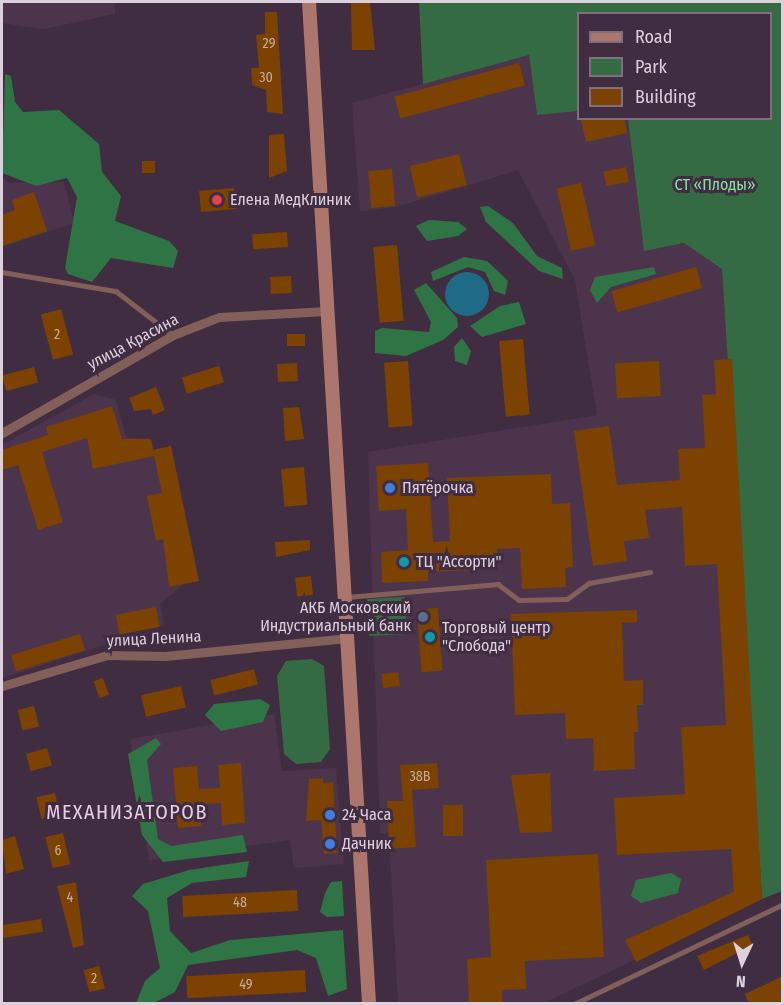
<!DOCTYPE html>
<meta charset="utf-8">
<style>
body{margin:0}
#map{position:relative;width:784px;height:1005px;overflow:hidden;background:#412d41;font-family:"Fira Sans Condensed",sans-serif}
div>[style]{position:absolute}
.built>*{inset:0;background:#4d344d}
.green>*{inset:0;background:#346b43;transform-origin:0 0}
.forest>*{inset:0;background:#2f7444}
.water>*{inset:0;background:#1f6a86}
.round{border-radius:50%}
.building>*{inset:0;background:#7b4201;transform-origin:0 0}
.lane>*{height:4.5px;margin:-2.25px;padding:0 2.25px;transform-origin:2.25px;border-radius:2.25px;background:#825f59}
.street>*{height:9px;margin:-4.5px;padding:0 4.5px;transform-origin:4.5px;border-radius:4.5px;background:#825f59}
.secondary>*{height:14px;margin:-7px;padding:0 7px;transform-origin:7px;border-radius:7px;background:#ac766c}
.dots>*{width:16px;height:16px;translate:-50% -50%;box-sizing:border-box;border:3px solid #412d41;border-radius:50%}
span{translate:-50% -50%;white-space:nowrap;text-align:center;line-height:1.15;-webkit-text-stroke:6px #412d41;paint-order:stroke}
.number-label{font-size:14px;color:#c4aca6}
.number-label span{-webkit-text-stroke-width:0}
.park-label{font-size:16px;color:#84e39d}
.poi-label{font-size:16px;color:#ddd0dd}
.left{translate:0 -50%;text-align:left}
.right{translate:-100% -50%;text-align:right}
.street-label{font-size:16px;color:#ddd0dd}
.quarter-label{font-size:20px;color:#e7cee6;letter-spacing:1.5px}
.frame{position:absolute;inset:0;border:3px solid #ddd0dd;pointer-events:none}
.legend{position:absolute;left:577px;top:12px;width:195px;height:108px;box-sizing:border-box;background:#412d41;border:2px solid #7f6e7f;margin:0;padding:8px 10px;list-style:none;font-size:18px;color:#ddd0dd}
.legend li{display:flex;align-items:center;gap:12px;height:30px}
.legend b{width:30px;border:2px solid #7f6e7f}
.north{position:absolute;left:712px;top:933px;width:60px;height:60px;-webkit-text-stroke:4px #412d41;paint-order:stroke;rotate:184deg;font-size:16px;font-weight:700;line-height:24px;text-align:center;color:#ddd0dd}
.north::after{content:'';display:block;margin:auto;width:21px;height:27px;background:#ddd0dd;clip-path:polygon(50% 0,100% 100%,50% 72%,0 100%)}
</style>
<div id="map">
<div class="built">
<div style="clip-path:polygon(2px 2px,115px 2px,115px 14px,44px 29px,2px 23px)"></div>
<div style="clip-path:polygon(529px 55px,537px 115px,578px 111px,578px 118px,628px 119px,644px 251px,684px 243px,722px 268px,762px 899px,544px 1003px,398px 1003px,389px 833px,380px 833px,368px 452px,597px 415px,575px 280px,518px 170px,396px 207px,360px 211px,352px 103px)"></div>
<div style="clip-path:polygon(2px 177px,9px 183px,64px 182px,74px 223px,2px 247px)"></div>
<div style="clip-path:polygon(94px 394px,116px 400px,126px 438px,151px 439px,154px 450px,171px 446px,199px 581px,184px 584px,160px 604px,164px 626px,120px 635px,121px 645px,104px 645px,2px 678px,2px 445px)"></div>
<div style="clip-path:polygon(274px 714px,282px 771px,336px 768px,344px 864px,294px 868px,290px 840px,149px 860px,130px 739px)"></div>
</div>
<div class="green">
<div style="clip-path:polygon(419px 2px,782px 2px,782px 891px,762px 899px,722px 269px,684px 243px,644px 251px,628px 119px,770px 118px,770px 14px,578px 14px,578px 111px,537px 115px,529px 55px,423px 84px)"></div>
<div style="left:405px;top:597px;width:37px;height:38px;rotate:87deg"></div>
<div style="clip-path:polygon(312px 659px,324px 666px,330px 749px,321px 762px,296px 764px,284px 754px,277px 676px,286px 661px)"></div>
</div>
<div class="forest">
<div style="clip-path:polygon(5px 74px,11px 76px,15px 102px,23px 112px,59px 110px,99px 144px,102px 172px,121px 196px,115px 221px,169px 241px,178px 251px,173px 268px,111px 258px,92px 282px,68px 274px,65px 268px,77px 197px,67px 178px,36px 186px,2px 173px)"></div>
<div style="clip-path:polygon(488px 206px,513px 223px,537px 256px,562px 268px,563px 279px,539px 271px,486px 222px,480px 207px)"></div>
<div style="clip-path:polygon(429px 220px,458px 222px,467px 229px,458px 236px,427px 241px,416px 226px)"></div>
<div style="clip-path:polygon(464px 257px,487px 261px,501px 274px,508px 281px,505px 295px,494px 291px,485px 272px,468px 267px,433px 281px,431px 272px)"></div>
<div style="clip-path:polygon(654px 267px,656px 274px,611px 287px,597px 303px,590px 290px,595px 277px)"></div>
<div style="clip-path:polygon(426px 283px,457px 318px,458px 327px,443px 340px,406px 356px,375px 353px,375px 331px,382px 328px,429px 332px,431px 322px,414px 290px)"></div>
<div style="clip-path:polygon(519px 302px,526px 324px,482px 337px,470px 326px,500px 306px)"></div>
<div style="clip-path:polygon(462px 338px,471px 351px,467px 365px,455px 361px,454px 347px)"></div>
<div style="clip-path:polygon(260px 699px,270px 705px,263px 722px,221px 731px,205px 715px,214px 704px)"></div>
<div style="clip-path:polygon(156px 738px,161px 744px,147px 760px,158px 839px,171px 846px,243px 835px,247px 852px,163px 862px,142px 835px,128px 754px)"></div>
<div style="clip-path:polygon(249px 861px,246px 877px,192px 883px,167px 898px,170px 931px,191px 953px,230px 940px,343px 930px,347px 989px,328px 996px,316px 958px,297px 950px,188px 965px,175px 992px,154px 1003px,136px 1003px,145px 981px,160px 968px,148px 911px,132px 896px,143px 884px,189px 870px)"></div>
<div style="clip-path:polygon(671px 873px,681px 879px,678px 893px,641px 903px,631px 896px,636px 880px)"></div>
<div style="clip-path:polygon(342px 881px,344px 916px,327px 917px,320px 912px,325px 893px,331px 882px)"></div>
</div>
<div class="water">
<div class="round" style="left:445px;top:272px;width:44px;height:44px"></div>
</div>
<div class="building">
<div style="clip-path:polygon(351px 2px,370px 2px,375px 50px,352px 50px)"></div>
<div style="clip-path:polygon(265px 12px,277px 12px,283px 114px,267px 112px,266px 90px,252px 85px,251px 68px,259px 68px,256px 35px,265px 34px)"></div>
<div style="left:519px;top:63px;width:23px;height:129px;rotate:75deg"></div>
<div style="clip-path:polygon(624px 118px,627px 133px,586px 142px,581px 120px)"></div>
<div style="clip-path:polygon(284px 134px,287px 171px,269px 178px,269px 135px)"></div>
<div style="left:459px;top:154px;width:32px;height:51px;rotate:76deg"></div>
<div style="left:142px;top:161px;width:13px;height:12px"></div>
<div style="left:626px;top:167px;width:15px;height:23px;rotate:79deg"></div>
<div style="left:392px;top:169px;width:37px;height:24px;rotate:85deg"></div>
<div style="left:581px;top:183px;width:64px;height:25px;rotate:77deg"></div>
<div style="left:234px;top:188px;width:21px;height:35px;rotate:85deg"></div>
<div style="clip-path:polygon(34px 192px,47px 231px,2px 246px,2px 215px,15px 210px,12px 200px)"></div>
<div style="left:287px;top:232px;width:15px;height:35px;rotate:86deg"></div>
<div style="left:397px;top:245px;width:76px;height:24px;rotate:85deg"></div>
<div style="left:696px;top:267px;width:22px;height:88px;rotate:74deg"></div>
<div style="left:291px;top:276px;width:17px;height:21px;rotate:87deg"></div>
<div style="left:61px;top:309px;width:47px;height:21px;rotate:75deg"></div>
<div style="left:287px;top:334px;width:18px;height:12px"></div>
<div style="left:523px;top:339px;width:76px;height:24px;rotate:85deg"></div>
<div style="clip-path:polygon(732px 359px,762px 899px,636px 962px,625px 940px,734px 892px,731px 849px,617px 855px,614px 798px,685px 794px,681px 727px,726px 725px,717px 564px,685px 566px,682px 507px,645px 510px,649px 538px,624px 541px,627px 561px,593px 566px,574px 431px,609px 426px,617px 485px,680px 480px,678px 449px,705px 448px,702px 395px,716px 394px,714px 360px)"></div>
<div style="left:408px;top:361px;width:65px;height:24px;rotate:86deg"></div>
<div style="left:659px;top:361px;width:35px;height:44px;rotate:87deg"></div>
<div style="left:297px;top:363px;width:18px;height:20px;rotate:87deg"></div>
<div style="left:219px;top:366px;width:17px;height:39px;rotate:73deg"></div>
<div style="left:34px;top:367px;width:16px;height:33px;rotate:75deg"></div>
<div style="clip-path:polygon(156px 387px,165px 410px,153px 415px,151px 409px,134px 411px,129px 398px)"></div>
<div style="clip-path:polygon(112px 406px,122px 439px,151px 439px,153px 450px,171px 446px,199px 581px,169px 587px,163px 539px,156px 541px,147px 496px,162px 493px,154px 456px,93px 469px,87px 438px,42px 452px,63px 522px,38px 530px,18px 465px,2px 470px,2px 450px,48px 435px,46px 427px)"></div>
<div style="clip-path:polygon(299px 407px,304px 439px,285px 441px,283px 408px)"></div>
<div style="clip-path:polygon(428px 463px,433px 542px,450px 541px,447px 478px,551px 474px,552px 504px,570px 503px,573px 567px,565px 568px,566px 587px,522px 589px,520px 548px,497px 549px,497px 569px,428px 572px,428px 581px,382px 583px,381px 552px,408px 550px,406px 509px,379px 511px,376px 466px)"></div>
<div style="left:304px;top:467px;width:38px;height:23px;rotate:85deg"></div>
<div style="clip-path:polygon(310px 540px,310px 550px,276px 557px,275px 542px)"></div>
<div style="left:311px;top:576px;width:19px;height:16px;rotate:84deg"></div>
<div style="left:156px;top:607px;width:20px;height:41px;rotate:79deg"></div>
<div style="left:438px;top:608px;width:63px;height:21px;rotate:86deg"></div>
<div style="clip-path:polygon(637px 610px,637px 622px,622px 623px,624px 681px,643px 680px,643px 705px,637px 705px,638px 732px,634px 732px,635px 769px,594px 771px,593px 738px,566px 739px,565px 713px,515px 715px,511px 614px)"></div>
<div style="left:80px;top:634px;width:17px;height:72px;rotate:73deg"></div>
<div style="left:254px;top:669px;width:16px;height:45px;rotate:76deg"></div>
<div style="left:398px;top:672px;width:14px;height:17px;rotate:82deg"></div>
<div style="left:103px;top:678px;width:18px;height:10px;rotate:71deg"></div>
<div style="left:181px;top:686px;width:22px;height:41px;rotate:77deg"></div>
<div style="left:34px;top:706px;width:21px;height:17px;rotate:76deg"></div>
<div style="left:47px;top:748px;width:18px;height:22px;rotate:74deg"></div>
<div style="clip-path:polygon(241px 763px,245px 823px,222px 825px,221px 803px,199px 804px,201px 826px,178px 828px,173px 768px,197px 766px,199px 789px,220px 788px,218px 765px)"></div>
<div style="clip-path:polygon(437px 763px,439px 788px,412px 790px,416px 847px,389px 849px,387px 801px,403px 801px,400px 765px)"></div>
<div style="clip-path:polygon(550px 773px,552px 832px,520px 833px,511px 775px)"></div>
<div style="clip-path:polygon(323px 778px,323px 783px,333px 782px,337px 853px,324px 854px,321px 820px,306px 821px,309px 779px)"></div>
<div style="left:55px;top:793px;width:22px;height:19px;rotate:77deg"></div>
<div style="left:443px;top:805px;width:20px;height:31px"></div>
<div style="left:63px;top:833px;width:32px;height:18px;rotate:77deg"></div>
<div style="clip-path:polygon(15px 836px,24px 869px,6px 874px,2px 840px)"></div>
<div style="clip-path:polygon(598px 854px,604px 957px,525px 961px,526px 989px,502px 990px,503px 1004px,469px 1004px,467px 959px,491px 957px,486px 860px)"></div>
<div style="clip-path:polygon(76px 882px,84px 945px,73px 948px,57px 886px)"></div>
<div style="left:297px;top:890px;width:21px;height:115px;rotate:87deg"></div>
<div style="left:41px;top:919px;width:13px;height:40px;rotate:81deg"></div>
<div style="clip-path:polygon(748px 935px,753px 945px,704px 970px,697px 956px)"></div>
<div style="left:99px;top:966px;width:23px;height:16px;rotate:75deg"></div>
<div style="left:305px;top:970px;width:22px;height:119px;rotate:87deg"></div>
<div style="clip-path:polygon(783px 976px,783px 1004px,749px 1004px,745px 994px)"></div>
</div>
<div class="lane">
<div style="left:2px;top:272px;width:116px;rotate:9.5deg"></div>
<div style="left:116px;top:291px;width:72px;rotate:37.7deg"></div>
<div style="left:347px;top:597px;width:152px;rotate:-4.9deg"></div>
<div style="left:498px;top:584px;width:26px;rotate:37deg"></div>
<div style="left:519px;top:600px;width:48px;rotate:-1.2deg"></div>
<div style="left:567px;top:599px;width:27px;rotate:-36deg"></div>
<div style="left:589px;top:583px;width:62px;rotate:-10.2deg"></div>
<div style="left:574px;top:1004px;width:230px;rotate:-25.5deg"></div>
</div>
<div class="street">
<div style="left:2px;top:433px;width:197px;rotate:-29.8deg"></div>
<div style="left:173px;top:335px;width:49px;rotate:-21.4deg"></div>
<div style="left:219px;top:317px;width:108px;rotate:-3.2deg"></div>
<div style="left:2px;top:686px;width:109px;rotate:-16.4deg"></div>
<div style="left:107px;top:655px;width:58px;rotate:1deg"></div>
<div style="left:165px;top:656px;width:183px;rotate:-5.6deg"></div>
</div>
<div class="secondary">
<div style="left:309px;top:2px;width:1004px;rotate:86.57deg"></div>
</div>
<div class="dots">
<div style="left:217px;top:200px;background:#e0444e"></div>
<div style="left:390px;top:488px;background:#3f7fe0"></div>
<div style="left:404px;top:562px;background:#0f9aa8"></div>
<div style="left:423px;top:617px;background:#5c6f8a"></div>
<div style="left:430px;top:637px;background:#0f9aa8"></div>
<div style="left:330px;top:815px;background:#3f7fe0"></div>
<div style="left:330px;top:844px;background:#3f7fe0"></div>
</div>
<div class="number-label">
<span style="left:269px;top:44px">29</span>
<span style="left:266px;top:78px">30</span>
<span style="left:57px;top:335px">2</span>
<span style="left:420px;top:777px">38В</span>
<span style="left:58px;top:851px">6</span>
<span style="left:70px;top:898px">4</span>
<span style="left:240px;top:903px">48</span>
<span style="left:94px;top:979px">2</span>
<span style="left:246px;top:985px">49</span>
</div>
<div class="park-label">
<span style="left:715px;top:185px">СТ «Плоды»</span>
</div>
<div class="poi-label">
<span class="left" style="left:230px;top:200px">Елена МедКлиник</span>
<span class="left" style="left:402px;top:488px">Пятёрочка</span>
<span class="left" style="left:416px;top:562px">ТЦ "Ассорти"</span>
<span class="right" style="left:411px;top:617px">АКБ Московский<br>Индустриальный банк</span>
<span class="left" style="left:442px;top:637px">Торговый центр<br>"Слобода"</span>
<span class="left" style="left:342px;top:815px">24 Часа</span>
<span class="left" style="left:342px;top:844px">Дачник</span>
</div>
<div class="street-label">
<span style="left:133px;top:342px;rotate:-28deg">улица Красина</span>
<span style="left:154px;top:639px;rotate:-3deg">улица Ленина</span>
</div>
<div class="quarter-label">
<span style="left:127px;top:812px">МЕХАНИЗАТОРОВ</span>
</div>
<div class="frame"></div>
<ul class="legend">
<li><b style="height:8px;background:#ac766c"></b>Road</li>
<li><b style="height:16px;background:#346b43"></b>Park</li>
<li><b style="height:16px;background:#7b4201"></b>Building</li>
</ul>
<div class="north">N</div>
</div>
